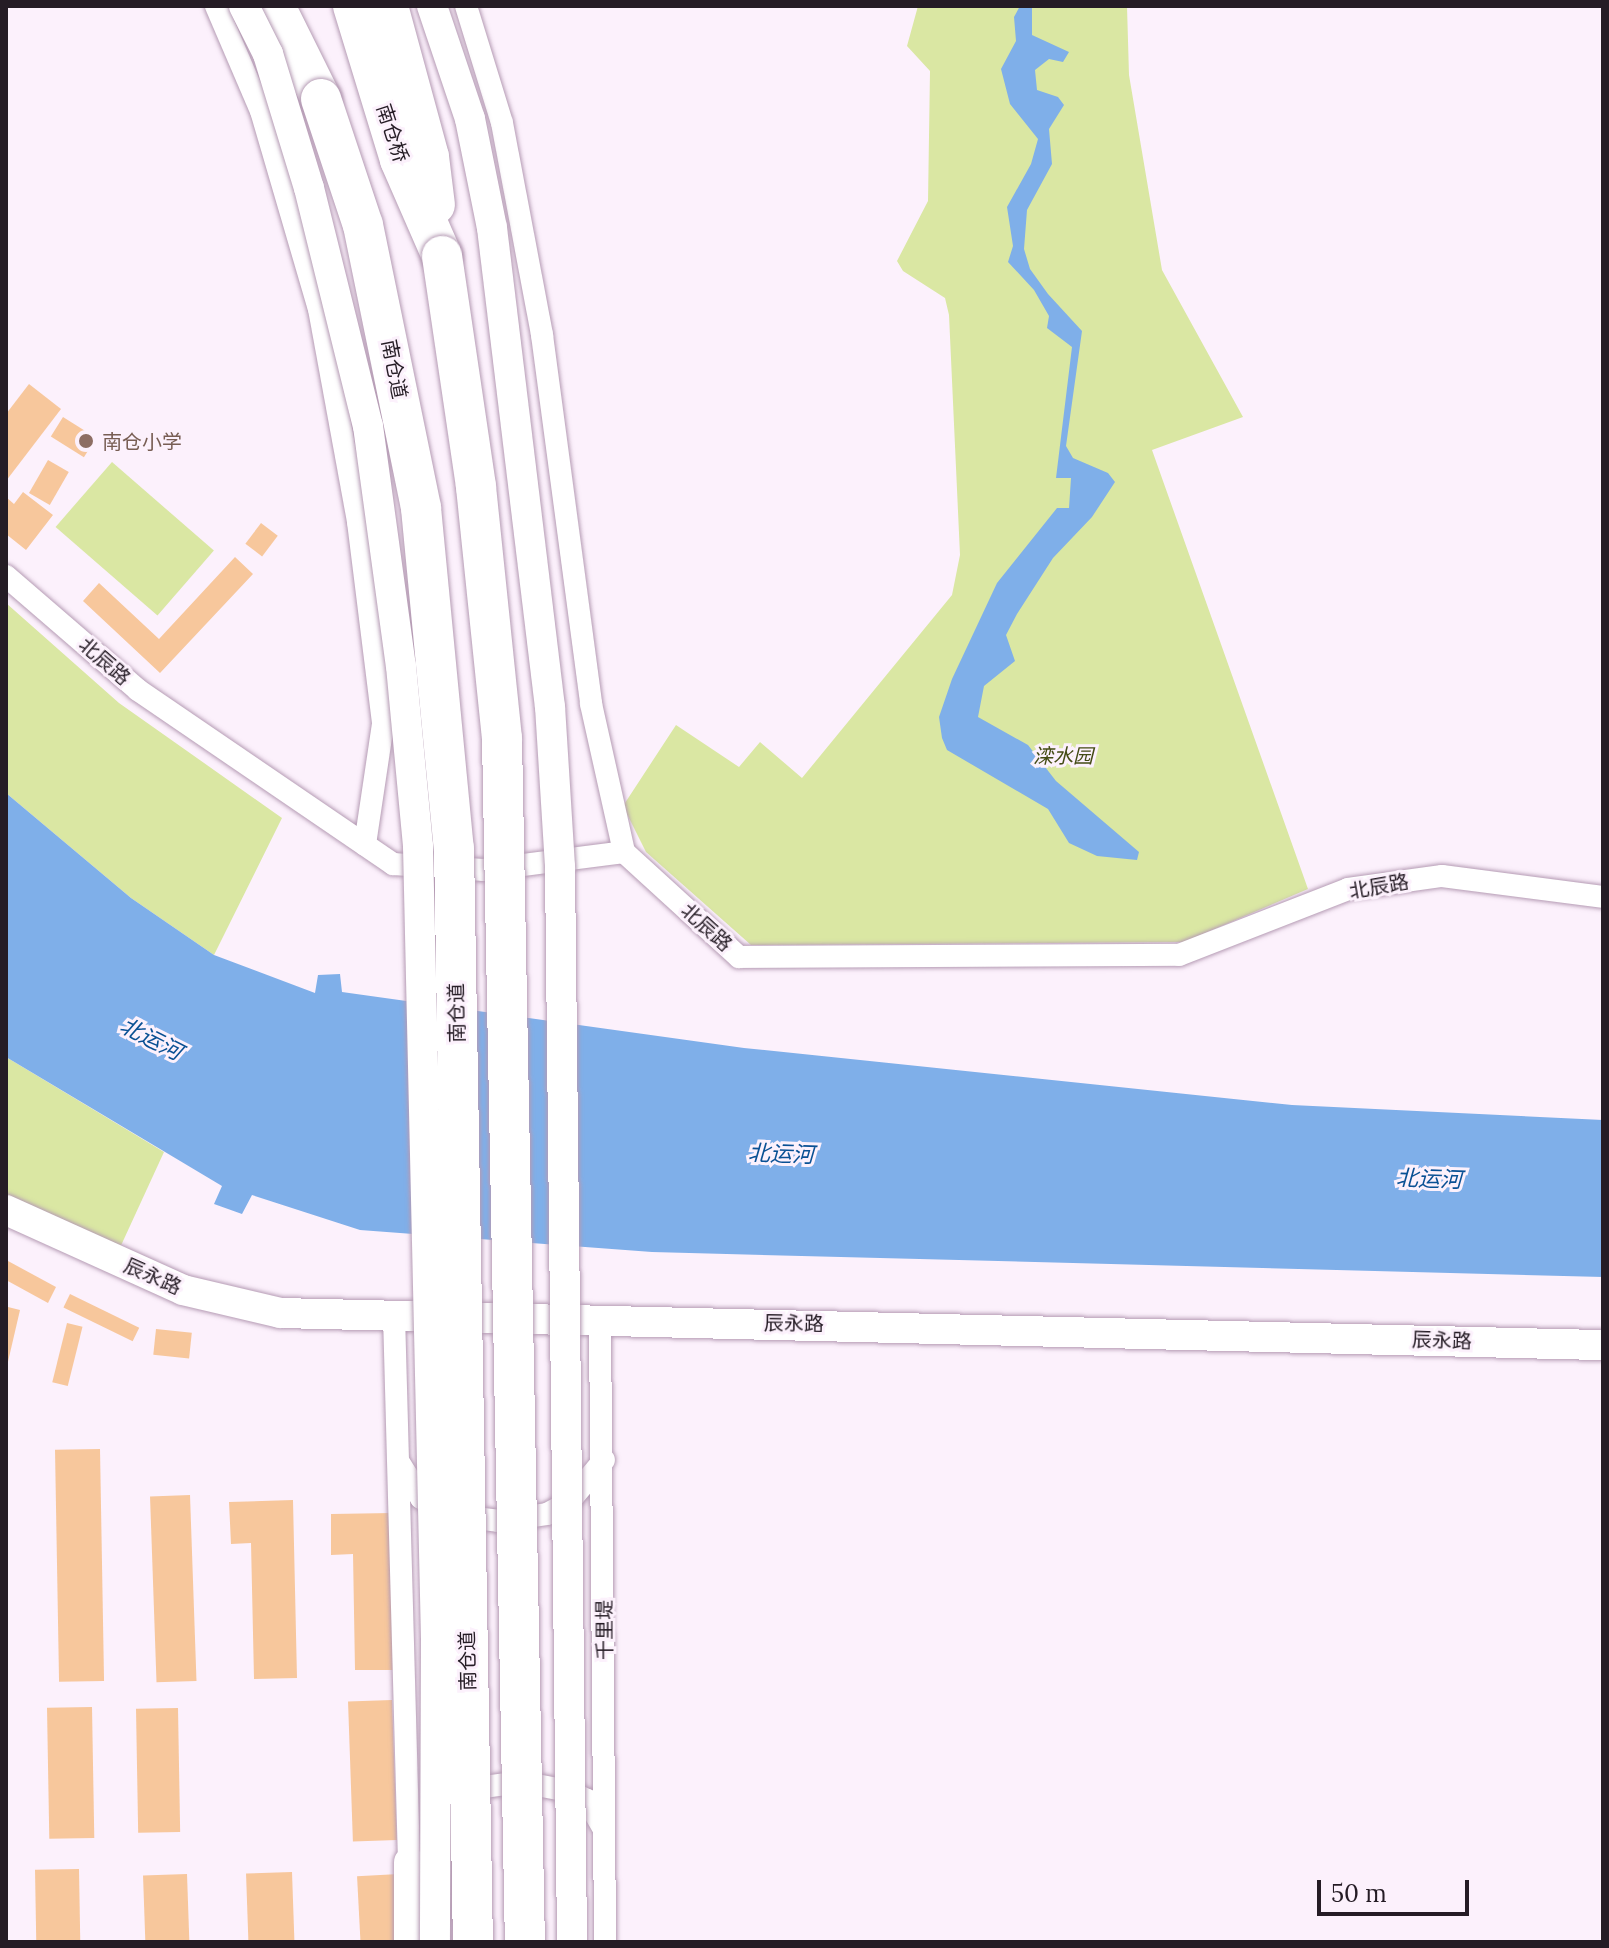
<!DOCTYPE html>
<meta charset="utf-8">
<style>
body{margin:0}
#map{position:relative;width:1609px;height:1948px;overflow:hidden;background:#fcf1fc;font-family:Lora,"Noto Sans SC",serif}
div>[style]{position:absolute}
.green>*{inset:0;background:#dae7a3;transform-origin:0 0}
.water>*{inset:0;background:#7fafe9}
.building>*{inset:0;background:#f7c79c;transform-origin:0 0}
.roads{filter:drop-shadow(0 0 2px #b59bb4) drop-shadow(0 0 2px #b59bb4)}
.street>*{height:22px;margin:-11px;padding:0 11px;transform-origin:11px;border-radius:11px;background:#fff}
.secondary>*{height:30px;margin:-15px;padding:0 15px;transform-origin:15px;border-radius:15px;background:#fff}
.highway>*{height:40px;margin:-20px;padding:0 20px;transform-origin:20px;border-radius:20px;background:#fff}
.bridges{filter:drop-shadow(0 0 2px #b59bb4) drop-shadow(0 0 2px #b59bb4)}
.secondary-bridge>*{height:30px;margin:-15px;padding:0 15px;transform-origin:15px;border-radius:15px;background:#fff}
.highway-bridge>*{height:40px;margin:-20px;padding:0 20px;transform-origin:20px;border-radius:20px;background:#fff}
.dots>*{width:22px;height:22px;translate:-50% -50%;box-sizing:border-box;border:4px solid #fcf1fc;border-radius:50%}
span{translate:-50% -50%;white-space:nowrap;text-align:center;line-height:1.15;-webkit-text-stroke:6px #fcf1fc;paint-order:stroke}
.street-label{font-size:20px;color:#251c25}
.education-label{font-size:20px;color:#785e54}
.left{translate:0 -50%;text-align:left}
.park-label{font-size:20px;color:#444c15;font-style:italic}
.water-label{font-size:22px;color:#095094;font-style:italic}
.frame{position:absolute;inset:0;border:8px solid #251c25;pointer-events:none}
.scale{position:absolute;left:1317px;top:1880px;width:152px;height:36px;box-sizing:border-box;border:4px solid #251c25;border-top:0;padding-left:10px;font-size:24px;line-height:28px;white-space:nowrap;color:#251c25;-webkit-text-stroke:6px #fcf1fc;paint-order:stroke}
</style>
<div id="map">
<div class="green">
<div style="clip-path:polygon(918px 6px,1127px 6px,1129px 75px,1162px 270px,1243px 417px,1152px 450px,1308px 889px,1184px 942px,751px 945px,646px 852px,623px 806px,676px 725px,739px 767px,760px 742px,802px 778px,952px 595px,960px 555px,949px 315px,945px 298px,903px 271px,897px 261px,928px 201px,930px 71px,907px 46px)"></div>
<div style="left:112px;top:462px;width:135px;height:86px;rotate:41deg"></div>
<div style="clip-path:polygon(6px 603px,119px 703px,282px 818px,214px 955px,131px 898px,6px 793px)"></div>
<div style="clip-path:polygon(6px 1057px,164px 1152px,118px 1252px,6px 1199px)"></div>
</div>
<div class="water">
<div style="clip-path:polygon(1020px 6px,1032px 6px,1032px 35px,1069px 52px,1063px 62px,1049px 59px,1035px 70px,1037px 90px,1058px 97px,1064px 105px,1049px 129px,1052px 164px,1027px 210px,1024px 249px,1030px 269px,1048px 294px,1082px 331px,1066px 446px,1073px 458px,1108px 473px,1115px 482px,1092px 517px,1053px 558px,1017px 614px,1006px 635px,1015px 661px,984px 686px,978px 717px,1028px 745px,1056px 781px,1139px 852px,1137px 860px,1097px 856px,1069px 843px,1048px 809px,947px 750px,942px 738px,939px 717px,952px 679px,997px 583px,1057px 508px,1069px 508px,1071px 478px,1056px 478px,1072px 347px,1047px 328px,1049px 316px,1034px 290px,1008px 262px,1013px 246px,1007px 207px,1031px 164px,1038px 139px,1010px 104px,1001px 69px,1016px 41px,1014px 17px)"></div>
<div style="clip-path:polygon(6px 793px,131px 898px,214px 955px,315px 993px,318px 975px,340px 974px,342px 992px,744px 1048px,1292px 1105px,1603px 1120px,1603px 1277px,652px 1252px,360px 1230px,252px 1195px,242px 1214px,214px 1204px,222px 1186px,6px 1057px)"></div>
</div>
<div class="building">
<div style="clip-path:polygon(29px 384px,61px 409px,6px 481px,6px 414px)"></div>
<div style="left:63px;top:417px;width:39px;height:23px;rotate:32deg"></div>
<div style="left:48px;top:460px;width:24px;height:38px;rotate:30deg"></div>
<div style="clip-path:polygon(23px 492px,53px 515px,26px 550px,6px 534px,6px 497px,14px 504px)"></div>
<div style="left:261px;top:523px;width:21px;height:26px;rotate:37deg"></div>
<div style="clip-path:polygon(235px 557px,253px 574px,160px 673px,83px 601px,99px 583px,159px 639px)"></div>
<div style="clip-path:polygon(8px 1261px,56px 1287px,48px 1303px,6px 1280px)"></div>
<div style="left:70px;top:1294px;width:77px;height:15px;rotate:26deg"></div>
<div style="clip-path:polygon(8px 1307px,20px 1310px,7px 1366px,6px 1318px)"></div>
<div style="left:67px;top:1323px;width:16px;height:61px;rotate:14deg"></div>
<div style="left:156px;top:1329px;width:36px;height:26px;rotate:6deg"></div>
<div style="left:100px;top:1449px;width:232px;height:45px;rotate:89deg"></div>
<div style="left:190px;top:1495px;width:186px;height:40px;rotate:88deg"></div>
<div style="clip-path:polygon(293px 1500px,297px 1678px,254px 1679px,251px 1543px,231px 1544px,229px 1502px)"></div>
<div style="clip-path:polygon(392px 1513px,394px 1670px,355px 1670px,353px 1554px,331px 1555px,331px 1514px)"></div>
<div style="left:392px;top:1700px;width:140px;height:44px;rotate:88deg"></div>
<div style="left:92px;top:1707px;width:131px;height:45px;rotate:89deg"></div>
<div style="left:178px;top:1708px;width:124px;height:42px;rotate:89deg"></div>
<div style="left:79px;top:1869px;width:73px;height:44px;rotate:89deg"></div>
<div style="left:292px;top:1872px;width:70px;height:46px;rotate:88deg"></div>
<div style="left:187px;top:1874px;width:68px;height:44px;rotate:88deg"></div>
<div style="left:399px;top:1874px;width:68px;height:42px;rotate:87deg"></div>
</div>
<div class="roads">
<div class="street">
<div style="left:216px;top:6px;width:114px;rotate:66.8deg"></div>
<div style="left:261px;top:111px;width:206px;rotate:73.7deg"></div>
<div style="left:319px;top:309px;width:217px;rotate:79.6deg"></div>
<div style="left:358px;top:522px;width:204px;rotate:82.9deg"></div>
<div style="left:383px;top:724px;width:122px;rotate:98.5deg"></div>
<div style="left:466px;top:6px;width:122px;rotate:72.9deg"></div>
<div style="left:502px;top:123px;width:216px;rotate:79.3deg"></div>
<div style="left:542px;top:335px;width:372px;rotate:82.4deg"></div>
<div style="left:591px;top:704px;width:152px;rotate:77.4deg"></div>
<div style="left:6px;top:576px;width:174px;rotate:40.8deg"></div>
<div style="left:138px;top:690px;width:309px;rotate:34.3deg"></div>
<div style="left:393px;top:864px;width:91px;rotate:3.8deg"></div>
<div style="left:484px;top:870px;width:141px;rotate:-7.3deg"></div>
<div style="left:624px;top:852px;width:156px;rotate:42.4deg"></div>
<div style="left:739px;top:957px;width:440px;rotate:-0.3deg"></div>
<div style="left:1179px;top:955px;width:181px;rotate:-21.3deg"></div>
<div style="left:1348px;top:889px;width:95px;rotate:-7.9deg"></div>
<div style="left:1442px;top:876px;width:162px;rotate:7.4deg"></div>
<div style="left:394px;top:1315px;width:547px;rotate:88.43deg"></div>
<div style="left:600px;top:1318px;width:624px;rotate:89.54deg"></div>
<div style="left:400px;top:1464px;width:40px;rotate:58deg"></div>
<div style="left:421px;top:1498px;width:42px;rotate:25.3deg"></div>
<div style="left:459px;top:1516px;width:39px;rotate:7deg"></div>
<div style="left:498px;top:1521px;width:49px;rotate:-8.1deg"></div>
<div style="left:547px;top:1514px;width:24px;rotate:-28deg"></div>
<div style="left:568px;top:1503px;width:56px;rotate:-50.1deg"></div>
<div style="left:462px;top:1790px;width:60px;rotate:-7.7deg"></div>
<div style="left:521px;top:1782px;width:48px;rotate:10.8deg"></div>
<div style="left:568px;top:1791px;width:21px;rotate:25deg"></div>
<div style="left:587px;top:1800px;width:32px;rotate:60deg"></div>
</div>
<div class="secondary">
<div style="left:6px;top:1210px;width:194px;rotate:24.3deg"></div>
<div style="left:183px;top:1290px;width:100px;rotate:13.3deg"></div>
<div style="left:280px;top:1313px;width:1323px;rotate:1.39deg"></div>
<div style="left:409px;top:1862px;width:80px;rotate:90deg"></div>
</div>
<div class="highway">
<div style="left:275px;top:6px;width:104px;rotate:63.7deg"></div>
<div style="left:353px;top:6px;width:161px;rotate:73deg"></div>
<div style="left:400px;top:160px;width:105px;rotate:66.4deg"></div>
<div style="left:388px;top:6px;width:156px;rotate:74.8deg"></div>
<div style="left:429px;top:157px;width:48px;rotate:82.9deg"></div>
</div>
</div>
<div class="bridges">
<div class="secondary-bridge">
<div style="left:244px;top:6px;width:54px;rotate:63.4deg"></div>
<div style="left:268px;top:54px;width:140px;rotate:73deg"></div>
<div style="left:309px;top:188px;width:245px;rotate:76.1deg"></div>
<div style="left:368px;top:426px;width:242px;rotate:82.2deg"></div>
<div style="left:401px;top:666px;width:181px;rotate:84.6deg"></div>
<div style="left:418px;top:846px;width:792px;rotate:88.7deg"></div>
<div style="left:436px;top:1638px;width:304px;rotate:90.2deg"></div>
<div style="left:432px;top:6px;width:119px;rotate:71.4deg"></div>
<div style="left:470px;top:119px;width:111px;rotate:78.6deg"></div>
<div style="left:492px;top:228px;width:482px;rotate:83.1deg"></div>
<div style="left:550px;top:707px;width:160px;rotate:86.4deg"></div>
<div style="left:560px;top:867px;width:1075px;rotate:89.36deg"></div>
</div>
<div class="highway-bridge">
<div style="left:321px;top:99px;width:133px;rotate:71.6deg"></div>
<div style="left:363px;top:225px;width:289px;rotate:78.4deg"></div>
<div style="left:421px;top:508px;width:342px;rotate:84.5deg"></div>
<div style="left:454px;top:848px;width:1094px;rotate:89.01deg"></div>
<div style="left:442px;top:256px;width:233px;rotate:81.6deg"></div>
<div style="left:476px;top:487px;width:252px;rotate:84.1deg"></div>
<div style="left:502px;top:738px;width:1204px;rotate:88.91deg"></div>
</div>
</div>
<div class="dots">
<div style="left:86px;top:441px;background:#8d6e63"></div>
</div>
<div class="street-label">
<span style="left:393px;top:133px;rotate:72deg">南仓桥</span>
<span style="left:395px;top:369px;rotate:79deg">南仓道</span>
<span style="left:105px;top:661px;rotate:41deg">北辰路</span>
<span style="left:1379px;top:886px;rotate:-10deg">北辰路</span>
<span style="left:707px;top:927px;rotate:42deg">北辰路</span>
<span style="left:456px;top:1013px;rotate:-91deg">南仓道</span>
<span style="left:153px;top:1276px;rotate:24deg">辰永路</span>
<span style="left:794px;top:1323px;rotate:1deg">辰永路</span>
<span style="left:1442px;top:1340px;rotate:2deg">辰永路</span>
<span style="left:604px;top:1630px;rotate:-90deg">千里堤</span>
<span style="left:467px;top:1661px;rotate:-91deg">南仓道</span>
</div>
<div class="education-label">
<span class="left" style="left:102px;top:441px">南仓小学</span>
</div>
<div class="park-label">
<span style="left:1063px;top:755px">滦水园</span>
</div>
<div class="water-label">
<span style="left:151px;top:1039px;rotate:27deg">北运河</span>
<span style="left:781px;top:1154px;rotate:2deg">北运河</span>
<span style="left:1429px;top:1179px;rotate:2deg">北运河</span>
</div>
<div class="frame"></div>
<div class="scale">50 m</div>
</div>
